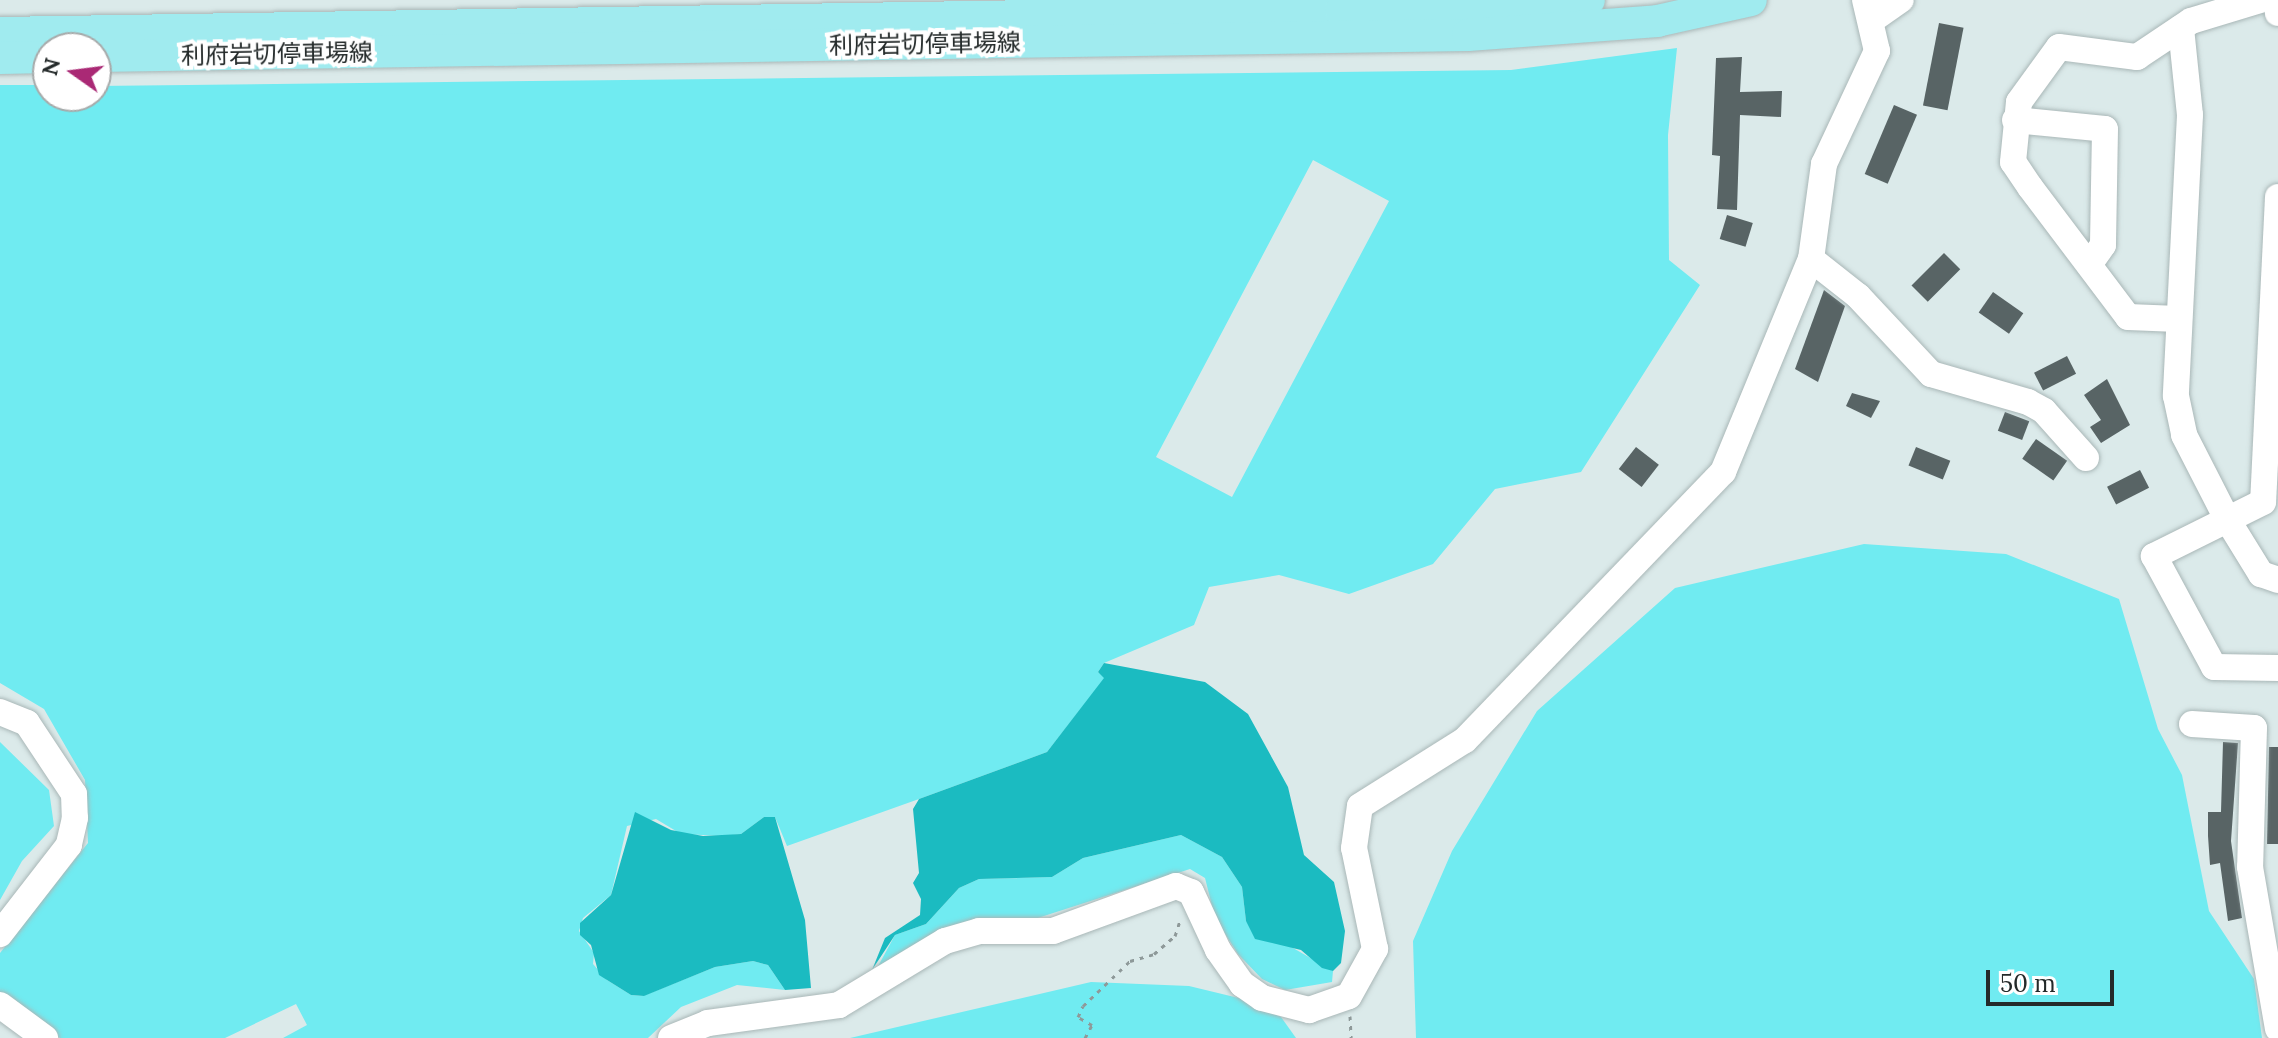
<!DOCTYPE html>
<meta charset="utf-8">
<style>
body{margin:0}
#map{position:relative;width:2278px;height:1038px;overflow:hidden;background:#dbeaea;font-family:Lora,"Noto Sans JP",serif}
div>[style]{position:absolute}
.green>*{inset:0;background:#70ebf1}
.water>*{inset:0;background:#1bbbc1}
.building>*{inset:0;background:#586465;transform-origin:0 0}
.path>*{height:3px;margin-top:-1.5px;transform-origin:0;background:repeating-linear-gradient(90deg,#8e9999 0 4px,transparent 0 10px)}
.roads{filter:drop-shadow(0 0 2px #a9b7b7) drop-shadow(0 0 2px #a9b7b7)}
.minor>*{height:26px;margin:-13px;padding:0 13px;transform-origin:13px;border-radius:13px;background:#fff}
.major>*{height:32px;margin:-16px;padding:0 16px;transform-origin:16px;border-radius:16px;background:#a0ebef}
span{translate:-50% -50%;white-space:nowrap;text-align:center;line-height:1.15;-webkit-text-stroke:8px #fff;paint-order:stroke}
.street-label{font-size:24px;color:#242a2a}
.north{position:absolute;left:32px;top:32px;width:80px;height:80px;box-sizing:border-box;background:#fff;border:2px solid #a7aaaa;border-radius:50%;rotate:284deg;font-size:22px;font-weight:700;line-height:32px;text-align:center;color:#242a2a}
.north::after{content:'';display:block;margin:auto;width:28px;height:36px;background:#aa2975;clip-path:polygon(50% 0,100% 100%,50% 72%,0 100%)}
.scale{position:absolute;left:1986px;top:970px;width:128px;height:36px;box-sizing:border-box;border:4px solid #242a2a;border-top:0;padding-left:10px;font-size:24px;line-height:28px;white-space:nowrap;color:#242a2a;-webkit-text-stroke:6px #fff;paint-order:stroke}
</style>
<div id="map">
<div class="green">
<div style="clip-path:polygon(evenodd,1677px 48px,1668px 135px,1669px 260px,1700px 285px,1581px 472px,1495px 489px,1433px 564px,1349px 594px,1279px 575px,1209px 587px,1194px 625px,1104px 663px,1098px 672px,1105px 678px,1047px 752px,919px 799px,787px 846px,775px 817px,764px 817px,741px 834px,724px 836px,681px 834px,656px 819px,627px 826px,611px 895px,583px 918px,579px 931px,594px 953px,593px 964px,607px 980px,631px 995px,643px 996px,715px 967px,753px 961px,768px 965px,785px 990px,737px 985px,681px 1007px,648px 1038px,283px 1038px,307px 1025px,296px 1004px,225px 1038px,60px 1038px,0 995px,0 953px,88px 843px,85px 780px,44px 709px,0 683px,0 85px,48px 85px,48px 96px,96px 96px,96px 86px,1511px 70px,1677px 48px,1313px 160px,1389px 201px,1232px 497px,1156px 457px,1313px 160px)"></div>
<div style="clip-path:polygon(1864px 544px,2006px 554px,2119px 599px,2158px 729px,2182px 775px,2209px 911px,2254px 979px,2262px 1038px,1416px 1038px,1413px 941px,1452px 851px,1537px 711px,1675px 588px)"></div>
<div style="clip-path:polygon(0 742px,49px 790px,54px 826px,22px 861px,0 900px)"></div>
<div style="clip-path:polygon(1181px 835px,1222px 857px,1242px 887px,1246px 921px,1333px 971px,1332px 982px,1285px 990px,1262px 979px,1238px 954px,1215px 918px,1205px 878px,1190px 869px,876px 970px,895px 935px,926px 924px,959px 888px,979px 879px,1052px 877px,1083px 858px)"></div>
<div style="clip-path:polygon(1091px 982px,1189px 986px,1251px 1001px,1281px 1017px,1296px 1038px,850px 1038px)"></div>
</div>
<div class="water">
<div style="clip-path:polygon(1104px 663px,1205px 682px,1248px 714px,1288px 787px,1304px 855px,1334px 882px,1345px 931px,1341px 963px,1333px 971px,1322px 968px,1301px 950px,1255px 939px,1246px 921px,1242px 887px,1222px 857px,1181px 835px,1083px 858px,1052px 877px,979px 879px,959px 888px,926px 924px,895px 935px,872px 970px,885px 938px,920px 915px,921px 899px,913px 883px,919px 873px,913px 809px,919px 799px,1047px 752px,1104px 678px,1098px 672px)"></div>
<div style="clip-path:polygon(635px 812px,671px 830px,703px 836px,741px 834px,764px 817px,775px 817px,805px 920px,811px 988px,785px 990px,768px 965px,753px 961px,715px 967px,644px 996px,631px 995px,599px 975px,591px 945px,580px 935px,580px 923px,611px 895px)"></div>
</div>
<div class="building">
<div style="left:1939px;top:23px;width:25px;height:84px;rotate:11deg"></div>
<div style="clip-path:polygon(1742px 57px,1740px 92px,1782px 91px,1781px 117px,1740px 115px,1737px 210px,1717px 209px,1720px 156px,1712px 155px,1716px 58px)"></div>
<div style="left:1894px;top:105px;width:25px;height:75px;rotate:23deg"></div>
<div style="left:1727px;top:215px;width:27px;height:25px;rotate:17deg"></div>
<div style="left:1944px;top:253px;width:23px;height:46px;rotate:45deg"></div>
<div style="clip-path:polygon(1824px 290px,1845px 306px,1818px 382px,1795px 369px)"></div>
<div style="left:1993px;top:292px;width:37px;height:25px;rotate:35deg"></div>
<div style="left:2067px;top:356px;width:20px;height:37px;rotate:63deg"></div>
<div style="clip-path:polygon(2107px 379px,2130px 425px,2101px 443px,2090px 427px,2101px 420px,2084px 395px)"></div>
<div style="clip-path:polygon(1852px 393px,1880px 401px,1871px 418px,1846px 406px)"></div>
<div style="left:2005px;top:412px;width:26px;height:20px;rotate:21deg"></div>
<div style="left:2036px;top:439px;width:38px;height:24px;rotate:35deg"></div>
<div style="left:1636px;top:447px;width:29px;height:28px;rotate:38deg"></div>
<div style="left:1916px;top:447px;width:37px;height:20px;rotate:22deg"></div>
<div style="left:2140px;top:470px;width:20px;height:37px;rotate:63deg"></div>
<div style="clip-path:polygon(2223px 742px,2238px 743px,2231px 841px,2242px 918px,2228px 921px,2220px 863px,2210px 865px,2208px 836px,2208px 812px,2221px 812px)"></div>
<div style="clip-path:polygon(2269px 747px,2278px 747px,2278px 844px,2267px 844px)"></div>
</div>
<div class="path">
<div style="left:1350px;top:1016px;width:22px;rotate:87deg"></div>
<div style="left:1085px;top:1038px;width:15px;rotate:-62deg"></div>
<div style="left:1092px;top:1025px;width:16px;rotate:-150deg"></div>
<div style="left:1078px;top:1017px;width:12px;rotate:-66deg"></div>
<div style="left:1083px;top:1006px;width:65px;rotate:-43.8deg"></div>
<div style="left:1130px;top:961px;width:25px;rotate:-16deg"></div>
<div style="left:1154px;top:954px;width:28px;rotate:-41deg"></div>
<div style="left:1175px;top:936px;width:16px;rotate:-72deg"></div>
</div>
<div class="roads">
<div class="minor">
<div style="left:2277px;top:0;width:13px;rotate:86deg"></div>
<div style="left:1872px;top:20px;width:35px;rotate:-35deg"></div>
<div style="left:2181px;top:28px;width:87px;rotate:84.1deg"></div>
<div style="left:2190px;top:115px;width:281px;rotate:92.9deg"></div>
<div style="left:2176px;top:396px;width:40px;rotate:78deg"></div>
<div style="left:2184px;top:435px;width:94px;rotate:62.9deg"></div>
<div style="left:2227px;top:519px;width:65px;rotate:58.3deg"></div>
<div style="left:2261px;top:574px;width:18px;rotate:19deg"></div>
<div style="left:2015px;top:120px;width:90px;rotate:5.7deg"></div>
<div style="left:2105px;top:129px;width:116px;rotate:91deg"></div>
<div style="left:2103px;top:245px;width:24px;rotate:125deg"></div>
<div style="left:2278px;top:197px;width:305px;rotate:92.8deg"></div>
<div style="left:2263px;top:502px;width:122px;rotate:153.6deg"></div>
<div style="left:2154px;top:556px;width:126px;rotate:61.6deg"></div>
<div style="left:2214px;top:667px;width:64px;rotate:0.9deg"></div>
<div style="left:1811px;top:259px;width:60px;rotate:38.2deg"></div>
<div style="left:1858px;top:296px;width:107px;rotate:46.9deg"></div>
<div style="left:1931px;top:374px;width:101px;rotate:16.1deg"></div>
<div style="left:2028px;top:402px;width:18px;rotate:29deg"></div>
<div style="left:2044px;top:411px;width:63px;rotate:48.2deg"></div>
<div style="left:2178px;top:319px;width:50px;rotate:-177.7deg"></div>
<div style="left:2128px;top:317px;width:163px;rotate:-127deg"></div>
<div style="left:2030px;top:187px;width:30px;rotate:-124deg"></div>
<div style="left:2013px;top:162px;width:60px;rotate:-84.3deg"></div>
<div style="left:2019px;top:102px;width:68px;rotate:-54deg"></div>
<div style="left:2059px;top:47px;width:79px;rotate:7.3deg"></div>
<div style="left:2137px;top:57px;width:65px;rotate:-33.7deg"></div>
<div style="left:2191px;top:21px;width:72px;rotate:-16.9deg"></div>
<div style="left:0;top:712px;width:29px;rotate:22deg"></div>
<div style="left:27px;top:723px;width:85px;rotate:56.5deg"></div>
<div style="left:74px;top:794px;width:24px;rotate:88deg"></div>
<div style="left:75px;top:818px;width:28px;rotate:103deg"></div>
<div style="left:69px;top:845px;width:113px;rotate:127.8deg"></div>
<div style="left:2192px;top:724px;width:62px;rotate:3.7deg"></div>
<div style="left:2254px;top:728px;width:139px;rotate:91.6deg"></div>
<div style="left:2250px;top:867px;width:164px;rotate:80.2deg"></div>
<div style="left:0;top:1005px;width:56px;rotate:36.3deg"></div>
<div style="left:671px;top:1038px;width:40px;rotate:-22deg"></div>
<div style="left:708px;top:1023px;width:132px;rotate:-7.8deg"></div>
<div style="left:839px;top:1005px;width:124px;rotate:-31.1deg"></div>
<div style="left:945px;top:941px;width:35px;rotate:-16deg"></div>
<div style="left:979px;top:931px;width:74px"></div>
<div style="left:1053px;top:931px;width:131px;rotate:-20.1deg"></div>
<div style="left:1176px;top:886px;width:16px;rotate:22deg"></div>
<div style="left:1191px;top:892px;width:64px;rotate:65deg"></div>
<div style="left:1218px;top:950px;width:42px;rotate:54.8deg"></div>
<div style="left:1242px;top:984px;width:24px;rotate:35deg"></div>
<div style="left:1262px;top:998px;width:49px;rotate:14.3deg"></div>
<div style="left:1309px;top:1010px;width:42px;rotate:-19.3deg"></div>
<div style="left:1349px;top:996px;width:54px;rotate:-61deg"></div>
<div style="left:1375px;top:949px;width:103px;rotate:-101.7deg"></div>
<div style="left:1354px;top:848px;width:42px;rotate:-81.9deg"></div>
<div style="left:1360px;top:806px;width:124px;rotate:-32.2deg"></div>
<div style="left:1465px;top:740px;width:372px;rotate:-46.1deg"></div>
<div style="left:1723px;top:472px;width:230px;rotate:-67.6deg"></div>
<div style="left:1811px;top:259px;width:96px;rotate:-82.2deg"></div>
<div style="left:1824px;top:164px;width:125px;rotate:-64.9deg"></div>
<div style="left:1877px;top:51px;width:52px;rotate:-103.2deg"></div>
</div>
<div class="major">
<div style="left:0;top:33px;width:1341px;rotate:-0.94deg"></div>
<div style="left:1341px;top:11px;width:248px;rotate:-2.5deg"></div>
<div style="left:96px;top:56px;width:1372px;rotate:-0.88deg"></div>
<div style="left:1468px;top:35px;width:190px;rotate:-4.2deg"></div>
<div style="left:1657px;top:21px;width:96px;rotate:-12.6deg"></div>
<div style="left:0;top:58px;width:48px;rotate:-1.2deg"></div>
</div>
</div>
<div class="street-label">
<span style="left:925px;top:44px;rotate:-1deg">利府岩切停車場線</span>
<span style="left:277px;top:54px;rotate:-1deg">利府岩切停車場線</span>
</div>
<div class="north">N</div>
<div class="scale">50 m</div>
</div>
